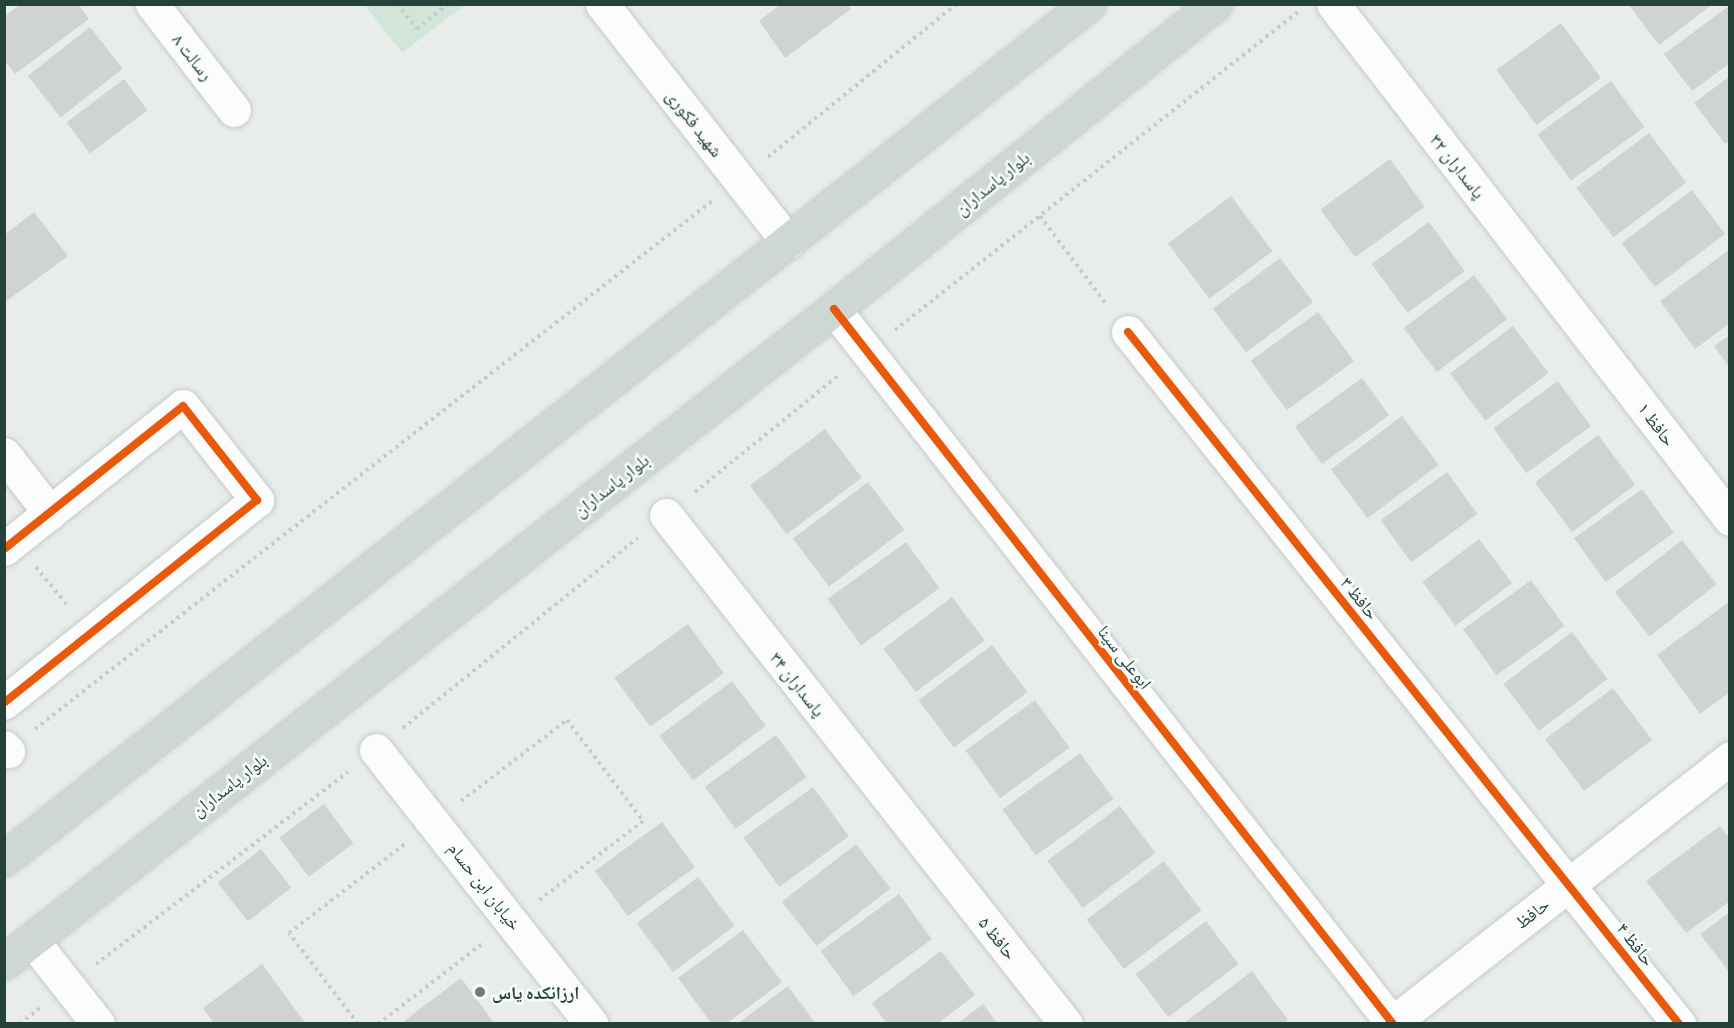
<!DOCTYPE html>
<meta charset="utf-8">
<style>
body{margin:0}
#map{position:relative;width:1734px;height:1028px;overflow:hidden;background:#e8edeb;font-family:Commissioner,"Noto Naskh Arabic",sans-serif}
div>[style]{position:absolute}
.green>*{inset:0;background:#d1e6d8}
.building>*{inset:0;background:#cfd4d2;transform-origin:0 0}
.path>*{height:4px;margin-top:-2px;transform-origin:0;background:repeating-linear-gradient(90deg,#c3ccca 0 3px,transparent 0 7.5px)}
.roads{filter:drop-shadow(0 0 2px #c5cac8) drop-shadow(0 0 2px #c5cac8)}
.minor>*{height:33px;margin:-16.5px;padding:0 16.5px;transform-origin:16.5px;border-radius:16.5px;background:#fcfcfc}
.tertiary>*{height:33px;margin:-16.5px;padding:0 16.5px;transform-origin:16.5px;border-radius:16.5px;background:#fcfcfc}
.primary>*{height:33px;margin:-16.5px;padding:0 16.5px;transform-origin:16.5px;border-radius:16.5px;background:#cfd7d5}
.cycleway>*{height:8px;margin:-4px;padding:0 4px;transform-origin:4px;border-radius:4px;background:#e8590c}
.dots>*{width:16px;height:16px;translate:-50% -50%;box-sizing:border-box;border:3px solid #f7fbf9;border-radius:50%}
span{translate:-50% -50%;white-space:nowrap;text-align:center;line-height:1.15;-webkit-text-stroke:5px #f7fbf9;paint-order:stroke}
.street-label{font-size:18px;color:#24423a}
.poi-label{font-size:18px;color:#24423a;font-weight:700}
.left{translate:0 -50%;text-align:left}
.frame{position:absolute;inset:0;border:6px solid #24423a;pointer-events:none}
</style>
<div id="map">
<div class="green">
<div style="clip-path:polygon(365px 5px,465px 5px,402px 53px)"></div>
</div>
<div class="building">
<div style="clip-path:polygon(21px 4px,78px 4px,89px 19px,15px 74px,4px 60px,4px 17px)"></div>
<div style="clip-path:polygon(781px 4px,847px 4px,851px 9px,785px 58px,759px 21px)"></div>
<div style="clip-path:polygon(1628px 4px,1713px 4px,1659px 45px)"></div>
<div style="clip-path:polygon(1730px 5px,1730px 63px,1692px 91px,1664px 54px)"></div>
<div style="left:1561px;top:23px;width:68px;height:80px;rotate:54deg"></div>
<div style="left:90px;top:27px;width:53px;height:79px;rotate:52deg"></div>
<div style="clip-path:polygon(1730px 76px,1730px 141px,1725px 144px,1694px 103px)"></div>
<div style="left:124px;top:79px;width:39px;height:72px;rotate:53deg"></div>
<div style="left:1611px;top:81px;width:57px;height:91px;rotate:54deg"></div>
<div style="left:1649px;top:133px;width:62px;height:91px;rotate:53deg"></div>
<div style="left:1390px;top:159px;width:59px;height:86px;rotate:54deg"></div>
<div style="left:1692px;top:190px;width:55px;height:88px;rotate:53deg"></div>
<div style="left:1231px;top:196px;width:69px;height:79px;rotate:53deg"></div>
<div style="clip-path:polygon(34px 212px,68px 256px,4px 303px,4px 235px)"></div>
<div style="left:1429px;top:222px;width:61px;height:71px;rotate:54deg"></div>
<div style="clip-path:polygon(1730px 249px,1730px 323px,1695px 349px,1660px 301px)"></div>
<div style="left:1280px;top:258px;width:55px;height:84px;rotate:53deg"></div>
<div style="left:1474px;top:275px;width:55px;height:88px;rotate:53deg"></div>
<div style="left:1318px;top:312px;width:61px;height:83px;rotate:54deg"></div>
<div style="left:1513px;top:326px;width:59px;height:79px;rotate:53deg"></div>
<div style="clip-path:polygon(1730px 335px,1730px 368px,1714px 346px)"></div>
<div style="left:1362px;top:378px;width:46px;height:83px;rotate:54deg"></div>
<div style="left:1558px;top:381px;width:56px;height:80px;rotate:54deg"></div>
<div style="left:1402px;top:416px;width:61px;height:89px;rotate:53deg"></div>
<div style="left:825px;top:429px;width:61px;height:94px;rotate:53deg"></div>
<div style="left:1598px;top:435px;width:62px;height:79px;rotate:53deg"></div>
<div style="left:1447px;top:472px;width:52px;height:82px;rotate:54deg"></div>
<div style="left:868px;top:482px;width:60px;height:94px;rotate:53deg"></div>
<div style="left:1642px;top:489px;width:54px;height:84px;rotate:54deg"></div>
<div style="left:1479px;top:539px;width:55px;height:71px;rotate:53deg"></div>
<div style="left:1682px;top:540px;width:56px;height:85px;rotate:52deg"></div>
<div style="left:906px;top:542px;width:57px;height:97px;rotate:54deg"></div>
<div style="left:1531px;top:580px;width:57px;height:84px;rotate:54deg"></div>
<div style="left:952px;top:597px;width:54px;height:86px;rotate:53deg"></div>
<div style="clip-path:polygon(1730px 601px,1730px 692px,1700px 714px,1657px 655px)"></div>
<div style="left:688px;top:624px;width:61px;height:91px;rotate:54deg"></div>
<div style="left:1572px;top:632px;width:59px;height:86px;rotate:53deg"></div>
<div style="left:992px;top:645px;width:59px;height:92px;rotate:53deg"></div>
<div style="left:732px;top:681px;width:56px;height:91px;rotate:53deg"></div>
<div style="left:1613px;top:688px;width:65px;height:85px;rotate:53deg"></div>
<div style="left:1035px;top:700px;width:59px;height:86px;rotate:54deg"></div>
<div style="left:776px;top:735px;width:52px;height:88px;rotate:54deg"></div>
<div style="left:1080px;top:753px;width:57px;height:96px;rotate:54deg"></div>
<div style="left:813px;top:787px;width:61px;height:86px;rotate:54deg"></div>
<div style="left:324px;top:804px;width:49px;height:56px;rotate:53deg"></div>
<div style="left:1120px;top:806px;width:59px;height:91px;rotate:53deg"></div>
<div style="left:662px;top:822px;width:56px;height:83px;rotate:54deg"></div>
<div style="clip-path:polygon(1720px 826px,1730px 839px,1730px 901px,1686px 933px,1646px 881px)"></div>
<div style="left:856px;top:844px;width:56px;height:94px;rotate:52deg"></div>
<div style="left:261px;top:849px;width:49px;height:55px;rotate:52deg"></div>
<div style="left:1164px;top:861px;width:62px;height:97px;rotate:53deg"></div>
<div style="left:698px;top:877px;width:61px;height:77px;rotate:53deg"></div>
<div style="left:899px;top:894px;width:56px;height:97px;rotate:54deg"></div>
<div style="clip-path:polygon(1730px 912px,1730px 973px,1700px 934px)"></div>
<div style="left:1206px;top:921px;width:54px;height:88px;rotate:53deg"></div>
<div style="clip-path:polygon(743px 930px,782px 982px,726px 1024px,712px 1024px,678px 978px)"></div>
<div style="clip-path:polygon(941px 951px,975px 995px,937px 1024px,887px 1024px,872px 1003px)"></div>
<div style="clip-path:polygon(262px 964px,306px 1024px,214px 1024px,203px 1008px)"></div>
<div style="clip-path:polygon(1252px 971px,1288px 1020px,1284px 1024px,1183px 1024px)"></div>
<div style="clip-path:polygon(461px 978px,495px 1024px,400px 1024px)"></div>
<div style="clip-path:polygon(788px 986px,816px 1024px,737px 1024px)"></div>
<div style="clip-path:polygon(983px 1004px,998px 1024px,957px 1024px)"></div>
</div>
<div class="path">
<div style="left:397px;top:4px;width:32px;rotate:51deg"></div>
<div style="left:417px;top:29px;width:40px;rotate:-39deg"></div>
<div style="left:768px;top:157px;width:242px;rotate:-39.1deg"></div>
<div style="left:1040px;top:216px;width:110px;rotate:53.1deg"></div>
<div style="left:895px;top:330px;width:515px;rotate:-38.29deg"></div>
<div style="left:695px;top:492px;width:187px;rotate:-39.1deg"></div>
<div style="left:36px;top:567px;width:49px;rotate:50.8deg"></div>
<div style="left:403px;top:728px;width:302px;rotate:-39deg"></div>
<div style="left:35px;top:729px;width:859px;rotate:-37.95deg"></div>
<div style="left:461px;top:801px;width:133px;rotate:-37.4deg"></div>
<div style="left:567px;top:720px;width:126px;rotate:53deg"></div>
<div style="left:643px;top:821px;width:132px;rotate:142.7deg"></div>
<div style="left:96px;top:964px;width:317px;rotate:-37.3deg"></div>
<div style="left:20px;top:1024px;width:27px;rotate:-39deg"></div>
<div style="left:358px;top:1024px;width:114px;rotate:-127.2deg"></div>
<div style="left:289px;top:933px;width:146px;rotate:-37.5deg"></div>
<div style="left:378px;top:1024px;width:131px;rotate:-37.6deg"></div>
</div>
<div class="roads">
<div class="minor">
<div style="left:152px;top:4px;width:134px;rotate:52.3deg"></div>
<div style="left:1333px;top:4px;width:650px;rotate:52.37deg"></div>
<div style="left:1128px;top:332px;width:885px;rotate:51.47deg"></div>
<div style="left:4px;top:454px;width:75px;rotate:52.1deg"></div>
<div style="left:666px;top:515px;width:647px;rotate:51.84deg"></div>
<div style="left:4px;top:549px;width:229px;rotate:-38.6deg"></div>
<div style="left:183px;top:406px;width:120px;rotate:51.8deg"></div>
<div style="left:257px;top:500px;width:324px;rotate:141.3deg"></div>
<div style="left:4px;top:747px;width:6px;rotate:45deg"></div>
<div style="left:376px;top:750px;width:349px;rotate:51.8deg"></div>
<div style="left:32px;top:940px;width:107px;rotate:51.8deg"></div>
</div>
<div class="tertiary">
<div style="left:602px;top:4px;width:302px;rotate:52deg"></div>
<div style="left:834px;top:309px;width:908px;rotate:51.98deg"></div>
<div style="left:1391px;top:1024px;width:431px;rotate:-38.1deg"></div>
</div>
<div class="primary">
<div style="left:4px;top:859px;width:1381px;rotate:-38.26deg"></div>
<div style="left:4px;top:962px;width:1056px;rotate:-38.19deg"></div>
<div style="left:834px;top:309px;width:488px;rotate:-38.7deg"></div>
</div>
</div>
<div class="cycleway">
<div style="left:834px;top:309px;width:908px;rotate:51.98deg"></div>
<div style="left:1128px;top:332px;width:885px;rotate:51.47deg"></div>
<div style="left:4px;top:549px;width:229px;rotate:-38.6deg"></div>
<div style="left:183px;top:406px;width:120px;rotate:51.8deg"></div>
<div style="left:257px;top:500px;width:324px;rotate:141.3deg"></div>
</div>
<div class="dots">
<div style="left:480px;top:992px;background:#697e78"></div>
</div>
<div class="street-label">
<span style="left:193px;top:57px;rotate:52deg">رسالت ۸</span>
<span style="left:695px;top:123px;rotate:52deg">شهید فکوری</span>
<span style="left:1458px;top:166px;rotate:52deg">پاسداران ۳۲</span>
<span style="left:992px;top:183px;rotate:-39deg">بلوار پاسداران</span>
<span style="left:1657px;top:424px;rotate:53deg">حافظ ۱</span>
<span style="left:611px;top:485px;rotate:-38deg">بلوار پاسداران</span>
<span style="left:1360px;top:598px;rotate:51deg">حافظ ۳</span>
<span style="left:1125px;top:657px;rotate:52deg">ابوعلی سینا</span>
<span style="left:798px;top:684px;rotate:52deg">پاسداران ۳۴</span>
<span style="left:229px;top:785px;rotate:-38deg">بلوار پاسداران</span>
<span style="left:485px;top:886px;rotate:52deg">خیابان ابن حسام</span>
<span style="left:1532px;top:913px;rotate:-38deg">حافظ</span>
<span style="left:998px;top:938px;rotate:51deg">حافظ ۵</span>
<span style="left:1636px;top:944px;rotate:52deg">حافظ ۴</span>
</div>
<div class="poi-label">
<span class="left" style="left:492px;top:992px">ارزانکده یاس</span>
</div>
<div class="frame"></div>
</div>
